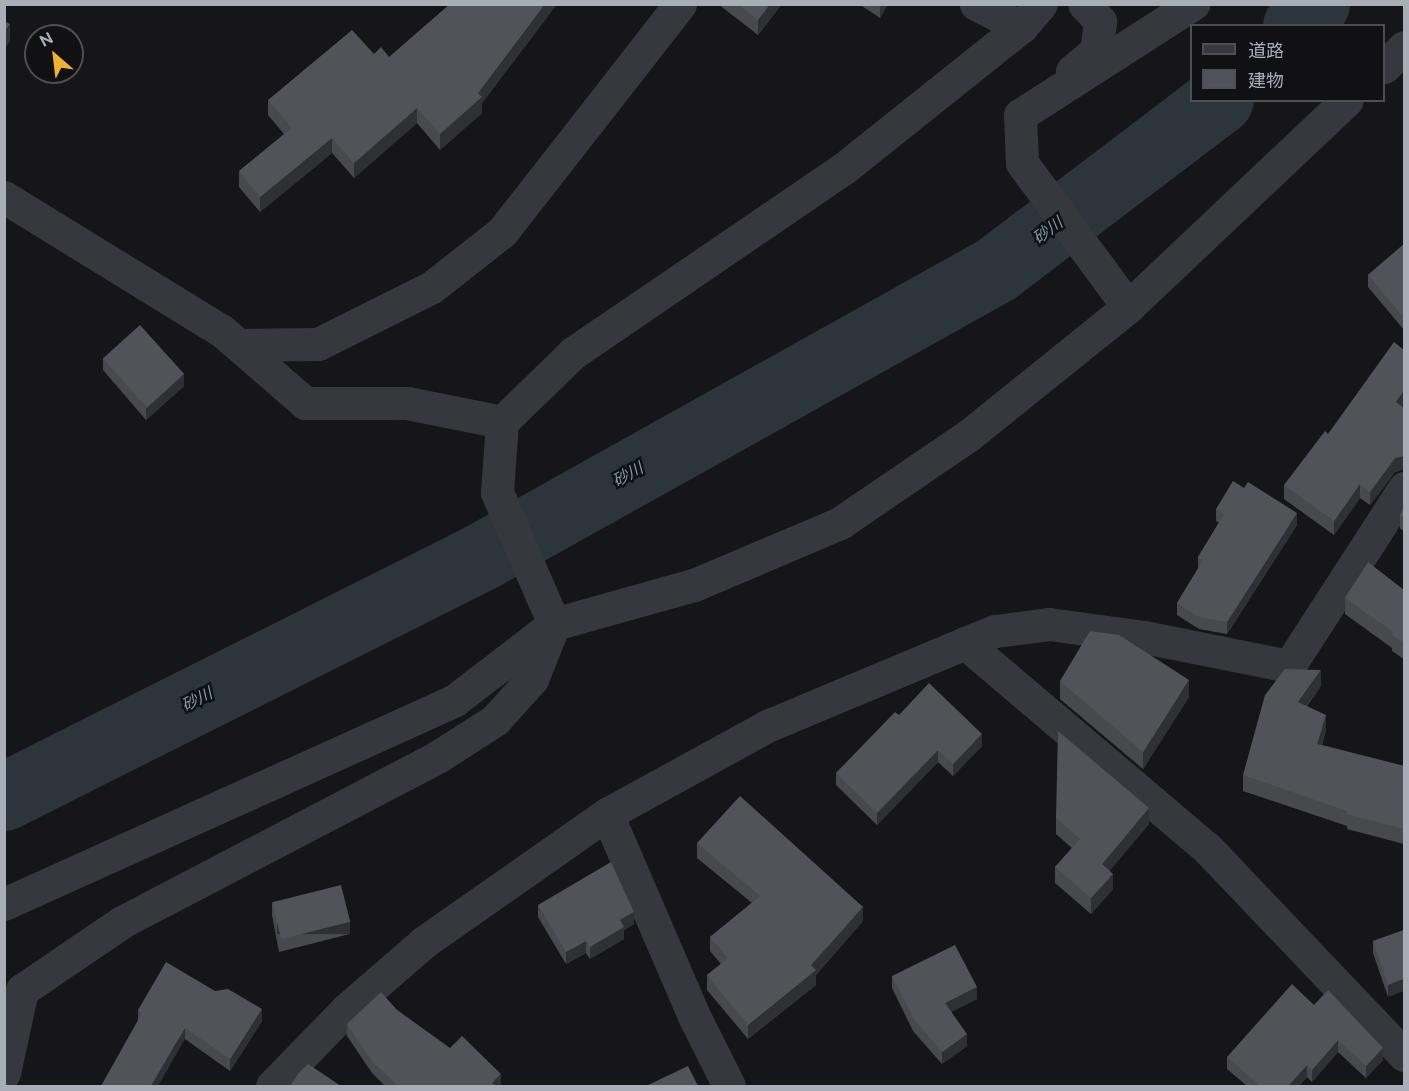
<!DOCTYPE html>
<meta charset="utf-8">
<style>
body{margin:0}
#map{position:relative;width:1409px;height:1091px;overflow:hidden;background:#161618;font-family:Raleway,"Noto Sans JP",sans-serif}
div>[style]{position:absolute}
.river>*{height:68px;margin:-34px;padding:0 34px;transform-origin:34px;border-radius:34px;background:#2c353c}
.street>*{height:33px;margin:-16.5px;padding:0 16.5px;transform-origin:16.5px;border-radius:16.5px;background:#37383d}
.wall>*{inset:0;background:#47494d}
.shaded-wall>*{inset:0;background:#2f3033;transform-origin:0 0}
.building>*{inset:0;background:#525359;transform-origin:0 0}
span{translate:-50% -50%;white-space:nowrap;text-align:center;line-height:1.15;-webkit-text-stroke:5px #111113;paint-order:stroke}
.water-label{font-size:16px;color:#7f9bb3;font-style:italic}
.frame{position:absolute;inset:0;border:6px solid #a8adb8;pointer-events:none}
.legend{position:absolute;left:1190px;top:24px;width:195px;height:78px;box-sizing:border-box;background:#111113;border:2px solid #4d4f55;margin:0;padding:8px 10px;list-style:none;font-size:18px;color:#a8adb8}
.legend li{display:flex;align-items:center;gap:12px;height:30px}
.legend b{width:30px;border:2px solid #4d4f55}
.north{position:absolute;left:24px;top:24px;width:60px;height:60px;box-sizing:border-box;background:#111113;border:2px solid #4d4f55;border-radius:50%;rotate:332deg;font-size:16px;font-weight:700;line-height:24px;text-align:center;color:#a8adb8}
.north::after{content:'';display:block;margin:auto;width:21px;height:27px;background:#f2b134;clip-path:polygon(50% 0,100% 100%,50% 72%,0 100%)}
</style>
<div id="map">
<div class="river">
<div style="left:1297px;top:26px;width:29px;rotate:-49deg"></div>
<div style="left:4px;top:797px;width:533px;rotate:-26.66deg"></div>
<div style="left:480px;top:558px;width:591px;rotate:-29.17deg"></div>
<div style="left:996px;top:270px;width:281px;rotate:-37.2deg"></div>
</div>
<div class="street">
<div style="left:976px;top:4px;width:51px;rotate:27.1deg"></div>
<div style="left:1384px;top:67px;width:28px;rotate:-45deg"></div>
<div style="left:1072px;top:71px;width:31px;rotate:-40deg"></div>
<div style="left:1096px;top:51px;width:30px;rotate:-82deg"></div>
<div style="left:1100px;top:21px;width:23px;rotate:-133deg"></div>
<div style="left:1020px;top:115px;width:48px;rotate:87.6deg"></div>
<div style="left:1022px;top:163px;width:179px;rotate:53.6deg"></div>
<div style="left:1020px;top:115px;width:206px;rotate:-32.7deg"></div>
<div style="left:4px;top:197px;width:256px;rotate:31.6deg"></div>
<div style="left:222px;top:331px;width:110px;rotate:40.9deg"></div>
<div style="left:305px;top:403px;width:102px"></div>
<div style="left:407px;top:403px;width:97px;rotate:11.3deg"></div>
<div style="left:239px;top:345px;width:79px;rotate:-0.7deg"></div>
<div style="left:318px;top:344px;width:127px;rotate:-26.6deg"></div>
<div style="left:432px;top:287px;width:89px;rotate:-38.2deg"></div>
<div style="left:502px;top:232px;width:289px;rotate:-52deg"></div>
<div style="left:965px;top:643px;width:317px;rotate:40.3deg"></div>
<div style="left:1207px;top:848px;width:286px;rotate:46.4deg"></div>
<div style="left:607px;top:814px;width:220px;rotate:66.7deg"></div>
<div style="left:694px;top:1016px;width:78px;rotate:63.4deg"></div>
<div style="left:4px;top:904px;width:495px;rotate:-24.3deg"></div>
<div style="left:455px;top:700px;width:125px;rotate:-37.5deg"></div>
<div style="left:554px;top:624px;width:145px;rotate:-15.6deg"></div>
<div style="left:694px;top:585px;width:159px;rotate:-23deg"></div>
<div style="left:840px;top:523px;width:156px;rotate:-34.3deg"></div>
<div style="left:969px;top:435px;width:204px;rotate:-38.8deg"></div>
<div style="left:1128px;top:307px;width:301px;rotate:-43.4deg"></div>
<div style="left:4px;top:1073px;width:85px;rotate:-77.8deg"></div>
<div style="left:22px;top:990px;width:121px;rotate:-34.2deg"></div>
<div style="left:122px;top:922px;width:358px;rotate:-27.6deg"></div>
<div style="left:439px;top:756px;width:67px;rotate:-32.7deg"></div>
<div style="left:495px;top:720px;width:55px;rotate:-47.9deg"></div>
<div style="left:532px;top:679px;width:59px;rotate:-68.2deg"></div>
<div style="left:554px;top:624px;width:144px;rotate:-113.4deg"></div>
<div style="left:497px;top:492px;width:70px;rotate:-85.9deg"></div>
<div style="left:502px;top:422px;width:99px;rotate:-44.2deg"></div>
<div style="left:573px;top:353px;width:327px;rotate:-34.3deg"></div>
<div style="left:843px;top:169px;width:228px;rotate:-38.6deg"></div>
<div style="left:1021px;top:27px;width:30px;rotate:-49deg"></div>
<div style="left:272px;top:1086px;width:107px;rotate:-45.8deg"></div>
<div style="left:347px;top:1009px;width:102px;rotate:-41deg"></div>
<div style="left:424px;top:942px;width:223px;rotate:-35deg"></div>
<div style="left:607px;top:814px;width:183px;rotate:-28.8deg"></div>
<div style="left:767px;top:726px;width:215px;rotate:-22.7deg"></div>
<div style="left:965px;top:643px;width:32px;rotate:-22deg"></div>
<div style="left:995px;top:631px;width:54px;rotate:-7.4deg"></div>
<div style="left:1049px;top:624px;width:96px;rotate:7.8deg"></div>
<div style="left:1144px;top:637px;width:148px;rotate:11.3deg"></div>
<div style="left:1289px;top:666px;width:212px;rotate:-57.1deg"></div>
</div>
<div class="wall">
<div style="clip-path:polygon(557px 4px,482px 103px,482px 113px,440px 150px,417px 123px,354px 178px,332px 153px,260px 212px,239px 187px,239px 171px,284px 134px,268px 115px,268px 100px,374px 54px,389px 57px)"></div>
<div style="clip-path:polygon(718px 4px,782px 4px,758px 35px)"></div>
<div style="clip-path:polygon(859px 4px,888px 4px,880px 18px)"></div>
<div style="clip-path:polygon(1404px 244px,1404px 330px,1368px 287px,1368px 275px)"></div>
<div style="clip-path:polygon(103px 358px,184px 386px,146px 420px,103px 370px)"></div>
<div style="clip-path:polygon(1403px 407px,1404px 408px,1404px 469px,1395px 472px,1370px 505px,1360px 498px,1334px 535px,1284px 499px,1284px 485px,1328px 434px)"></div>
<div style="clip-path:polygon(1404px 507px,1404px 532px,1400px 528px,1400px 515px)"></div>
<div style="clip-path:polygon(1216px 509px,1297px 525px,1227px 634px,1199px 629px,1177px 615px,1177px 603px,1198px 569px,1198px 557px,1219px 523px,1216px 521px)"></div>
<div style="clip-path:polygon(1404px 590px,1404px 659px,1392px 651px,1392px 648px,1345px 614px,1345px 598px)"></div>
<div style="clip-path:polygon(1060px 681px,1189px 697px,1143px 769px,1060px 699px)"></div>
<div style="clip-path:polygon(1321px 686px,1307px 706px,1326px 730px,1322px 745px,1404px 766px,1404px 844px,1347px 829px,1347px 826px,1243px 791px,1243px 775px)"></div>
<div style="clip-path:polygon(899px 715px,982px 746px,953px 776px,938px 762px,877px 825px,836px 785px,836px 773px)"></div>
<div style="clip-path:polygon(1056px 818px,1149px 824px,1109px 871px,1113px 889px,1091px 914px,1055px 883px,1055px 867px,1072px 848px,1056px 834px)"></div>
<div style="clip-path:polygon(697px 843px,863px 921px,816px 975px,816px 985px,748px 1039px,707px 990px,707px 975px,721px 964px,710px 951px,710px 937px,752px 903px,697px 858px)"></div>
<div style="clip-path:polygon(272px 903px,350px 934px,279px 952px,272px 915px)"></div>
<div style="clip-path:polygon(538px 905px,634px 924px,624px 930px,624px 939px,590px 959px,586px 953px,566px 964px,538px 917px)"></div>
<div style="clip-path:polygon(1404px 930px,1388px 997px,1373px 953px,1373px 941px)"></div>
<div style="clip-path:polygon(892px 976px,977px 999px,951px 1012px,967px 1046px,942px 1064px,913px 1031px,892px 988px)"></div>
<div style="clip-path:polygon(1314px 1005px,1383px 1060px,1366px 1078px,1338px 1052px,1312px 1082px,1307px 1077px,1299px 1086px,1247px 1086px,1227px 1069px,1227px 1057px)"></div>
<div style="clip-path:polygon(138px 1010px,262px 1021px,230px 1071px,185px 1039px,138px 1020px)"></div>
<div style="clip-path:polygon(397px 1010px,501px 1086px,385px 1086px,372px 1073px,347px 1036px,347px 1024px)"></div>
</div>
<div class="shaded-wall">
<div style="clip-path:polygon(545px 4px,557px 4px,482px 103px,482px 113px,440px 150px,440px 134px,478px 93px)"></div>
<div style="clip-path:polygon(770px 4px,782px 4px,758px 35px,758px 20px)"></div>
<div style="clip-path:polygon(880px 4px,888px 4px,880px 18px)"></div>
<div style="clip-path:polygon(10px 24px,10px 41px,4px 50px,4px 33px)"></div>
<div style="clip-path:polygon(417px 108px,417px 123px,354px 178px,354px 163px)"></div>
<div style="clip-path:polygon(332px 138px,332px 153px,260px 212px,260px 197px)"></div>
<div style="clip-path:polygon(184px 374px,184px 386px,146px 420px,146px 408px)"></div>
<div style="clip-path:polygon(1404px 391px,1404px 404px,1396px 416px,1396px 402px)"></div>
<div style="clip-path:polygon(1404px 456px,1404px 469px,1395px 472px,1370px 505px,1370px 492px,1395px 458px)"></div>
<div style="clip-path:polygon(1360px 484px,1360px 498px,1334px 535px,1334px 521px)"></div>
<div style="clip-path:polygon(1297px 513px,1297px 525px,1227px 634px,1227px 622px)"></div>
<div style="clip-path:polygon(1321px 670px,1321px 686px,1298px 717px,1298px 702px)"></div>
<div style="clip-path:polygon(1189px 680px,1189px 697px,1143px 769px,1143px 752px)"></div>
<div style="clip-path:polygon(1326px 715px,1326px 730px,1317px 759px,1317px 744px)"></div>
<div style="clip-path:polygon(982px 734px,982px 746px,953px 776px,953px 764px)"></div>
<div style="clip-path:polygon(938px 750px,938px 762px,877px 825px,877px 813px)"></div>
<div style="clip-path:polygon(1149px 808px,1149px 824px,1102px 880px,1102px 864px)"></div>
<div style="clip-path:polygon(1113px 874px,1113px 889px,1091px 914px,1091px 898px)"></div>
<div style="clip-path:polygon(863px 907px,863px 921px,816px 975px,816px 985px,748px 1039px,748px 1025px,811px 965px)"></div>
<div style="clip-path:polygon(634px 912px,634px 924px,624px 930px,624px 939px,590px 959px,590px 947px,620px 920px)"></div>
<div style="left:350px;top:922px;width:12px;height:73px;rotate:90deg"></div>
<div style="clip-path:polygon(586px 941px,586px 953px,566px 964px,566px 952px)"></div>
<div style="clip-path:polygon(1404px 979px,1404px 991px,1388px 997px,1388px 985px)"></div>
<div style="clip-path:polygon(977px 987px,977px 999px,945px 1015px,945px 1003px)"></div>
<div style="clip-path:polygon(262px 1009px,262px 1021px,230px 1071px,230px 1059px)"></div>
<div style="clip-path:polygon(185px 1028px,185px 1039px,158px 1086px,151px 1086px)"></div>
<div style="clip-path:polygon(967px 1034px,967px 1046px,942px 1064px,942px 1052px)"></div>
<div style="clip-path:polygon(1338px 1040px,1338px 1052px,1312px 1082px,1312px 1070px)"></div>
<div style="clip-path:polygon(1383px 1048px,1383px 1060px,1366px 1078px,1366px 1066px)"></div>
<div style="clip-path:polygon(1307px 1065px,1307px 1077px,1299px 1086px,1288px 1086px)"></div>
<div style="clip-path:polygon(501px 1074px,501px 1086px,492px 1086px,492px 1083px)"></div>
</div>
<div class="building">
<div style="clip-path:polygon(450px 4px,545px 4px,478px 93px,482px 97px,440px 134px,417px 108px,354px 163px,332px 138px,260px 197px,239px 171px,292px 128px,268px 100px,352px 30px,374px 54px,381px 47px,389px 57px)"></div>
<div style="clip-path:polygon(738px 4px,770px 4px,758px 20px)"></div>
<div style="clip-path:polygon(4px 21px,10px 24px,4px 33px)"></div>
<div style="clip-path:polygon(1404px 244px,1404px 318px,1368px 275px)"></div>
<div style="left:140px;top:325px;width:66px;height:50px;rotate:48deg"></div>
<div style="clip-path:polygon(1394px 342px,1404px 350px,1404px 391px,1396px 402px,1404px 408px,1404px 456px,1395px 458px,1370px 492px,1360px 484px,1334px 521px,1284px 485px,1325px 431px,1328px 434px)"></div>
<div style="clip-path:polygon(1233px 481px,1244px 488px,1248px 482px,1297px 513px,1227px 622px,1199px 617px,1177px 603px,1203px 560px,1198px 557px,1224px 514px,1216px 509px)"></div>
<div style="clip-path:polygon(1404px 507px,1404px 518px,1400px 515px)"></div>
<div style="clip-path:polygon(1368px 562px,1404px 590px,1404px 643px,1392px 635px,1393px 632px,1345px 598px)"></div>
<div style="clip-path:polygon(1090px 631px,1119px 635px,1189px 680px,1143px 752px,1060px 681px)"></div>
<div style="clip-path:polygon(1285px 669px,1321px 670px,1298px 702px,1326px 715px,1317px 744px,1404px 766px,1404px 829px,1347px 814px,1347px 811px,1243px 775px,1265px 695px)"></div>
<div style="clip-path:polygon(929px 683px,982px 734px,953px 764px,938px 750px,877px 813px,836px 773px,895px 712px,899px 715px)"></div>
<div style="clip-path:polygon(1058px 731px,1149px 808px,1102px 864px,1113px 874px,1091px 898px,1055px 867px,1080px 839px,1056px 818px)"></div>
<div style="clip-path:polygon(740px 796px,863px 907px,811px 965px,816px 970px,748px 1025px,707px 975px,728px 958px,710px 937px,760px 896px,697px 843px)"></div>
<div style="clip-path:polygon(611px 862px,634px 912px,620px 920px,624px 927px,590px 947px,586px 941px,566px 952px,538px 905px)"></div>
<div style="left:341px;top:885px;width:38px;height:71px;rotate:76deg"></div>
<div style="clip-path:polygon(1404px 930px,1404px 979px,1388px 985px,1373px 941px)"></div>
<div style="clip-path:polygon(955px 945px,977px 987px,945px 1003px,967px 1034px,942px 1052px,913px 1018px,892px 976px)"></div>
<div style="clip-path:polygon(166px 962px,215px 991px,228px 989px,262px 1009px,230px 1059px,185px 1028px,151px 1086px,101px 1086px,142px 1013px,138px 1010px)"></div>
<div style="clip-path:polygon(1292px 984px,1314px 1005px,1328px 990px,1383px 1048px,1366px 1066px,1338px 1040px,1312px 1070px,1307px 1065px,1288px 1086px,1260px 1086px,1227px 1057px)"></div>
<div style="clip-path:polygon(381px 992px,397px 1010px,450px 1048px,462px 1036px,501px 1074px,492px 1083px,496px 1086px,398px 1086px,372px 1061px,347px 1024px)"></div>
<div style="clip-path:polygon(308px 1064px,341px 1086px,290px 1086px,298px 1074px)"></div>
<div style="clip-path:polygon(688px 1066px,698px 1086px,646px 1086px)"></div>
</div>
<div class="water-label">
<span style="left:1048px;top:231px;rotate:-37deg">砂川</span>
<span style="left:628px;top:475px;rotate:-29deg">砂川</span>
<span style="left:197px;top:700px;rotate:-27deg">砂川</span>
</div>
<div class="frame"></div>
<ul class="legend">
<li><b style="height:8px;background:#37383d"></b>道路</li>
<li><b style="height:16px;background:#525359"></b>建物</li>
</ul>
<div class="north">N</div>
</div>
